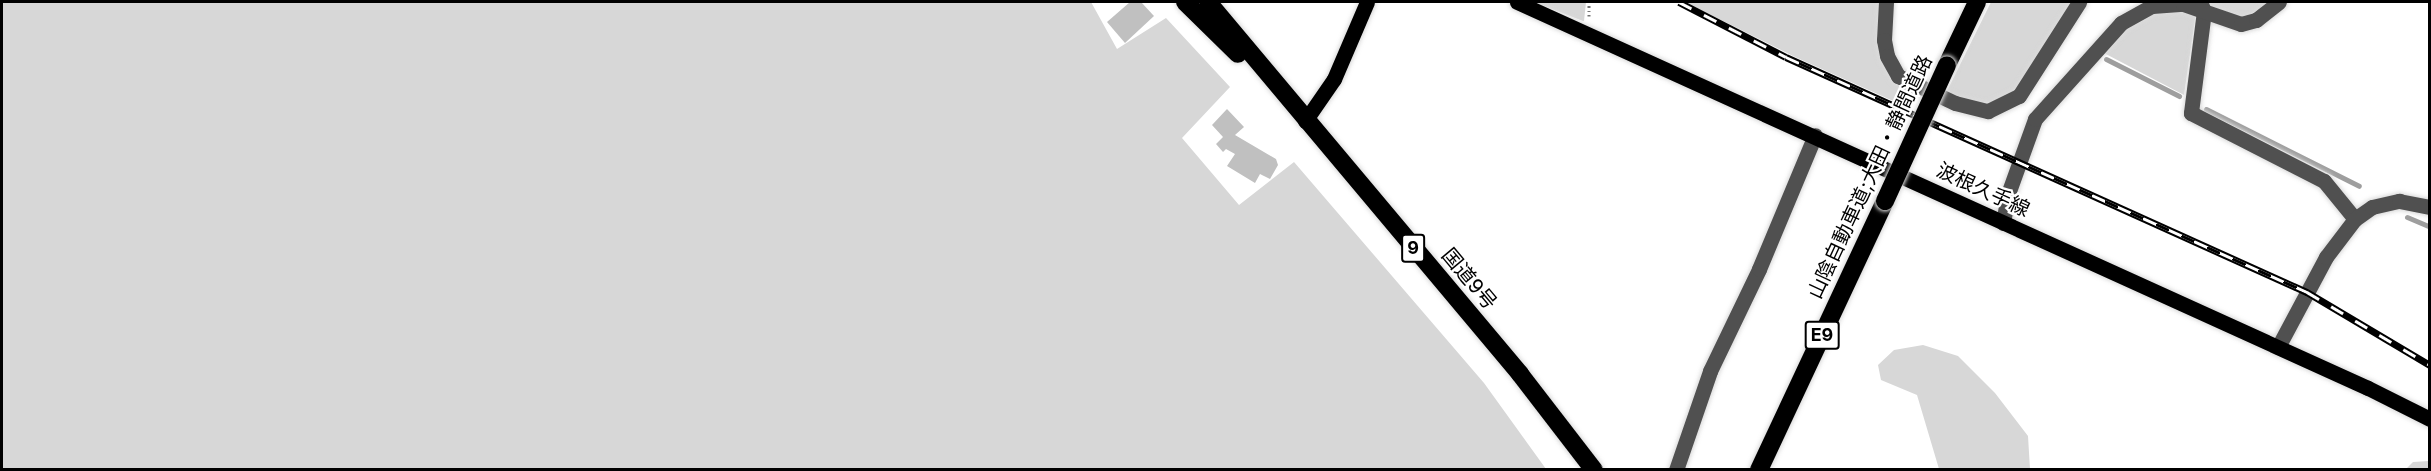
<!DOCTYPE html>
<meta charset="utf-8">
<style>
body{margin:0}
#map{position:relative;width:2431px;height:471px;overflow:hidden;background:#fff;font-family:Inter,"Noto Sans JP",sans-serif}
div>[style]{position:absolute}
.green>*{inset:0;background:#d7d7d7}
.stream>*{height:5px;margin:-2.5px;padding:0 2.5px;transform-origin:2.5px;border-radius:2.5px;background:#9e9e9e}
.building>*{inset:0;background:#c0c0c0}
.path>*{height:3px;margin-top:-1.5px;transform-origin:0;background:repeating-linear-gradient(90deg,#727272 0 1.5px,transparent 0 4.5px)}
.roads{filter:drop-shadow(0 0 2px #dbdbdb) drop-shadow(0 0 2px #dbdbdb)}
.minor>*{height:15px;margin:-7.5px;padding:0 7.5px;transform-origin:7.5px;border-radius:7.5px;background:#505050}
.major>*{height:15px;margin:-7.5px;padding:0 7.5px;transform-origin:7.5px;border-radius:7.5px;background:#000}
.highway>*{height:18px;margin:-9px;padding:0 9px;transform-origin:9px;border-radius:9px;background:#000}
.rail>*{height:7px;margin-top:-3.5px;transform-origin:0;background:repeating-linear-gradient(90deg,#fff 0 14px,#000 0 28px);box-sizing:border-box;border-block:2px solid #000}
.bridges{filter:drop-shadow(0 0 2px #dbdbdb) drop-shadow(0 0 2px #dbdbdb)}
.highway-bridge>*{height:18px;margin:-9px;padding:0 9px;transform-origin:9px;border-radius:9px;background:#000}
span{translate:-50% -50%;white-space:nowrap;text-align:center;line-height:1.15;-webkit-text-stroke:4.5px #fff;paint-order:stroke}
.shield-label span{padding:2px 4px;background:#fff;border:2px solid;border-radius:4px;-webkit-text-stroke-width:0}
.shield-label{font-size:18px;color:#000;font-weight:700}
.street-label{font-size:20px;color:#000}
.frame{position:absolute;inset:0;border:3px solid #000;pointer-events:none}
</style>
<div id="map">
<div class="green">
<div style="clip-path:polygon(2px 2px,1091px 2px,1117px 49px,1166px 18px,1230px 87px,1182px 138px,1239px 205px,1294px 162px,1484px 383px,1546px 469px,2px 469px)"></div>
<div style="clip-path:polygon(1534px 2px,1586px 2px,1584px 21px,1583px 21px)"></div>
<div style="clip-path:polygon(1685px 2px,1880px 2px,1878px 41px,1918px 89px,1911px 109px,1795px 57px)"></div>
<div style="clip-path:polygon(1991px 2px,2073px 2px,2017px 89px,1999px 102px,1981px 103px,1946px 93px)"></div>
<div style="clip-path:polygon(2203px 2px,2272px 2px,2238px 21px)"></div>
<div style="clip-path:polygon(2171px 8px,2196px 12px,2184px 95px,2102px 52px,2124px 27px,2141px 15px)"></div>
<div style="clip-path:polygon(1923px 345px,1958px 356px,1995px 393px,2028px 436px,2030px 469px,1939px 469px,1917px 395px,1881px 380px,1878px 365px,1894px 350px)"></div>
<div style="clip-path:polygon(2429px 461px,2429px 469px,2406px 469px,2413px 462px)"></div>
</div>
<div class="stream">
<div style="left:2106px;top:59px;width:82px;rotate:26.9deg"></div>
<div style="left:2206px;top:109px;width:171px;rotate:26.7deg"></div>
<div style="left:2407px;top:217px;width:25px;rotate:23deg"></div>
</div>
<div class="building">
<div style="clip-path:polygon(1130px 2px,1141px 2px,1154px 16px,1125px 43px,1107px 22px)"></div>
<div style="clip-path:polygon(1227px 109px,1244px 127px,1235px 135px,1276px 159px,1278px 165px,1270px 179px,1260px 174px,1255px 183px,1227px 166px,1235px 154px,1226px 149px,1223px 152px,1216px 144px,1223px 137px,1212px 125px)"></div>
</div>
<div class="path">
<div style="left:1589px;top:16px;width:14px;rotate:-90deg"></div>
</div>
<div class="roads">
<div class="minor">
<div style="left:1886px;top:2px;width:38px;rotate:93deg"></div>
<div style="left:1884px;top:40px;width:16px;rotate:79deg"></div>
<div style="left:1887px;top:56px;width:23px;rotate:61deg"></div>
<div style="left:1898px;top:76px;width:63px;rotate:25.3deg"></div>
<div style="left:1955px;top:103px;width:34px;rotate:14deg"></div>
<div style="left:1988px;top:111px;width:34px;rotate:-26deg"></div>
<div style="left:2019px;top:96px;width:112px;rotate:-57.4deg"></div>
<div style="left:2201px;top:4px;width:8px;rotate:67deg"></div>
<div style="left:2204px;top:11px;width:103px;rotate:97.3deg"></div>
<div style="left:2191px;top:113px;width:149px;rotate:27.1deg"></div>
<div style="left:2324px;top:181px;width:49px;rotate:50.8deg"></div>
<div style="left:2003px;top:223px;width:29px;rotate:-80deg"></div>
<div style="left:2008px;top:194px;width:80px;rotate:-70.2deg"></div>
<div style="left:2035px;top:119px;width:129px;rotate:-48.1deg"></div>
<div style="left:2121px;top:23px;width:35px;rotate:-29deg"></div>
<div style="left:2152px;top:6px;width:31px;rotate:-4deg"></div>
<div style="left:2183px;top:4px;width:61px;rotate:19deg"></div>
<div style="left:2241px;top:24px;width:16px;rotate:-15deg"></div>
<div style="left:2256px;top:20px;width:29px;rotate:-38deg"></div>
<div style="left:2278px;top:347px;width:102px;rotate:-61.9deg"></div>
<div style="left:2326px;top:257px;width:48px;rotate:-52.7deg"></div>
<div style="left:2355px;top:219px;width:21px;rotate:-35deg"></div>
<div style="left:2372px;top:207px;width:28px;rotate:-13deg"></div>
<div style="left:2399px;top:201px;width:32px;rotate:11deg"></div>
<div style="left:1676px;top:470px;width:105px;rotate:-71deg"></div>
<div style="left:1710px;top:371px;width:113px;rotate:-64.3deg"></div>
<div style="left:1759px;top:269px;width:145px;rotate:-67.3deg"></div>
</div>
<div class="major">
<div style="left:1517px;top:2px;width:934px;rotate:24.4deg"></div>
<div style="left:2368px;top:388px;width:69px;rotate:26.6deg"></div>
<div style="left:1305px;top:121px;width:51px;rotate:-55.4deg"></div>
<div style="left:1334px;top:79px;width:84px;rotate:-66.8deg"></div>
</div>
<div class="highway">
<div style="left:1185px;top:2px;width:74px;rotate:44.5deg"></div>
<div style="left:1208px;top:2px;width:486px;rotate:50deg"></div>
<div style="left:1520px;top:374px;width:121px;rotate:52.4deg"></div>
<div style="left:1947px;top:65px;width:70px;rotate:-64.5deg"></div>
<div style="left:1759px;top:470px;width:297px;rotate:-64.9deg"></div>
</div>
</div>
<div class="rail">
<div style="left:1679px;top:2px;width:120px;rotate:27.2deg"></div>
<div style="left:1786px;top:57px;width:572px;rotate:24.28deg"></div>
<div style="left:2307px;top:292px;width:143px;rotate:30.7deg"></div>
</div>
<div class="bridges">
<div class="highway-bridge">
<div style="left:1885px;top:201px;width:149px;rotate:-65.5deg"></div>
</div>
</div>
<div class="shield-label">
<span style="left:1413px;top:248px">9</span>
<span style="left:1822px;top:335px">E9</span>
</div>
<div class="street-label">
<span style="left:1870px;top:177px;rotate:-65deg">山陰自動車道;大田・静間道路</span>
<span style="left:1983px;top:190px;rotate:25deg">波根久手線</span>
<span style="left:1469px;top:279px;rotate:50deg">国道9号</span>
</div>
<div class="frame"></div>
</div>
